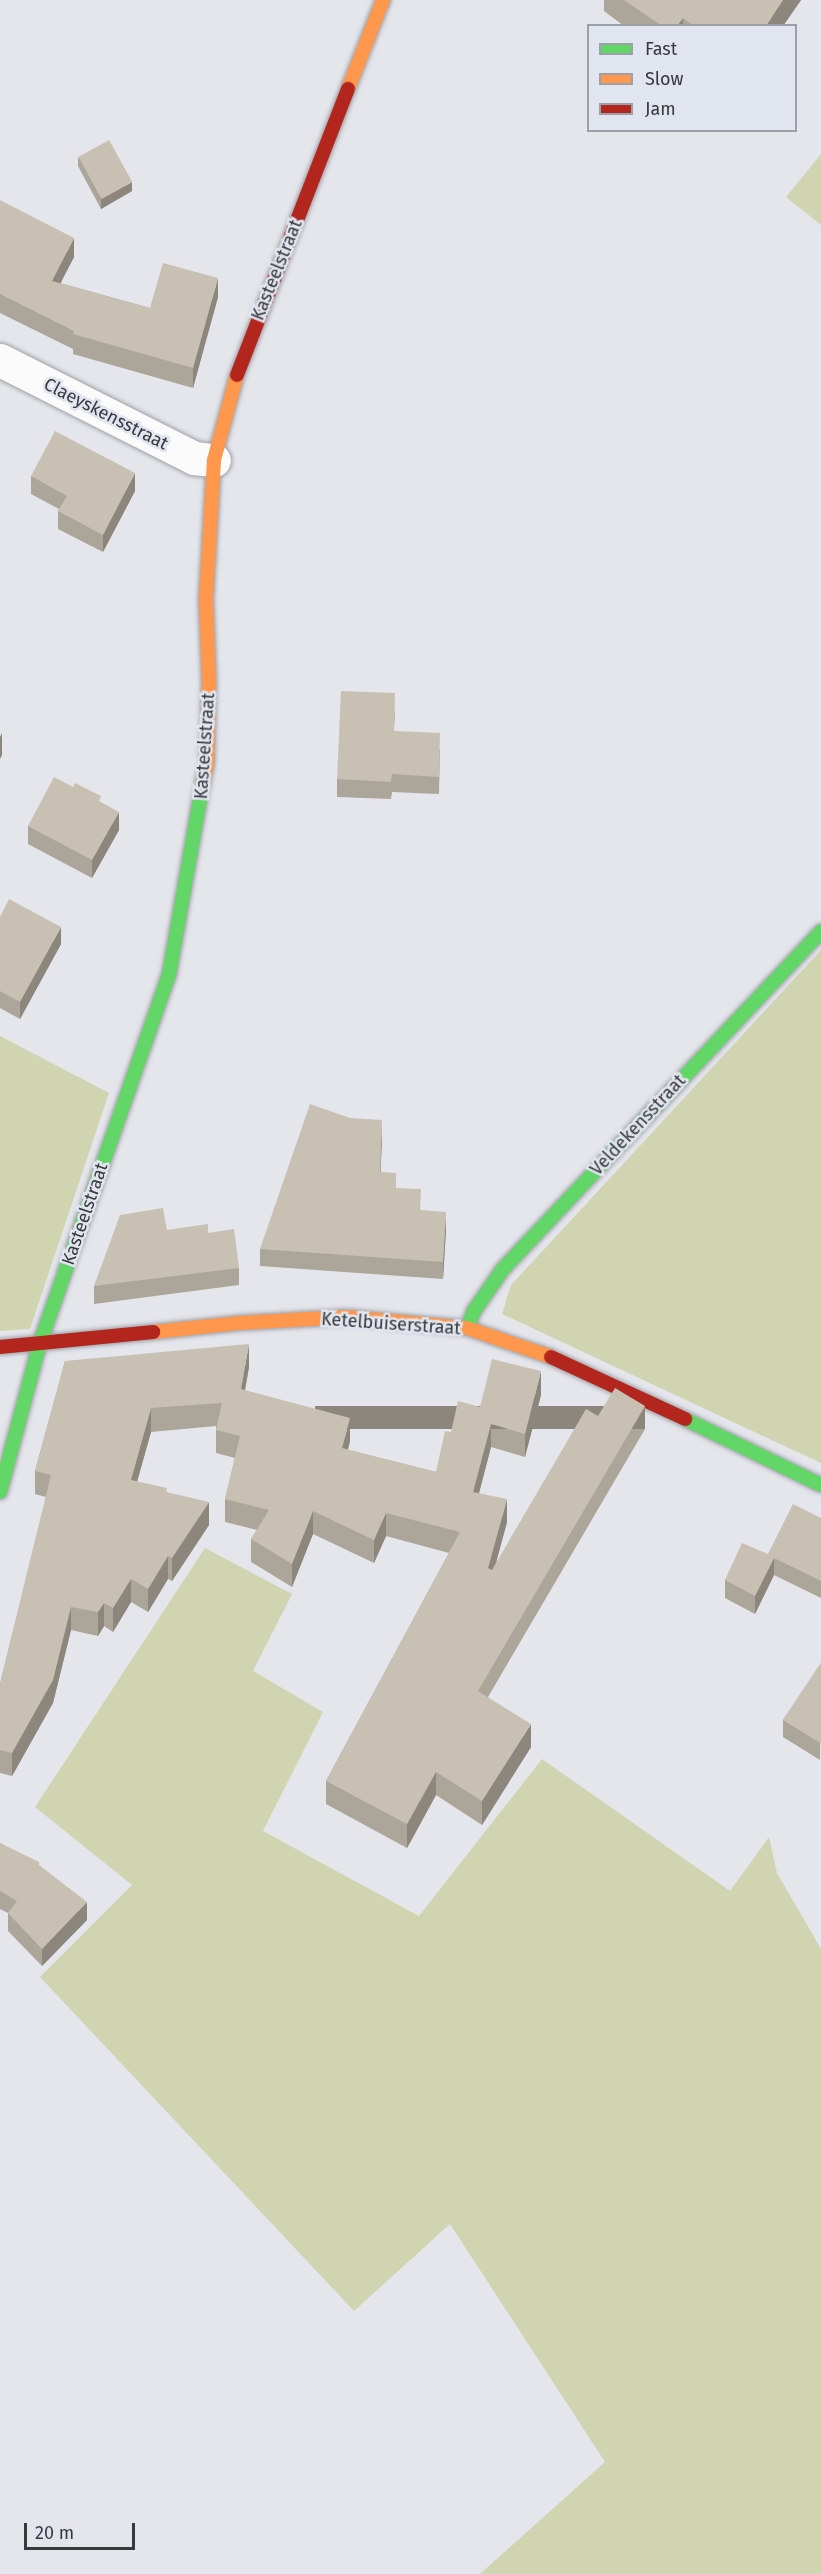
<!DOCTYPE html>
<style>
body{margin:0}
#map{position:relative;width:821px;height:2574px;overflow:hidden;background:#e4e6ec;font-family:"Fira Sans",sans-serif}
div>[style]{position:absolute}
.green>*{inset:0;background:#d0d4b1}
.roads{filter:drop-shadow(0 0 2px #a0a1a6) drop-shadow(0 0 2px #a0a1a6)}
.street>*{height:33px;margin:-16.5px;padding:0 16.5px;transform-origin:16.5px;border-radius:16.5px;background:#fbfbfc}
.fast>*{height:14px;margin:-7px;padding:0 7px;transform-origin:7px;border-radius:7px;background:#63d668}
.slow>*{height:14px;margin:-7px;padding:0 7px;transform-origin:7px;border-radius:7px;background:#ff974d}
.jam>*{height:14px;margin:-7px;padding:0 7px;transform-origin:7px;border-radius:7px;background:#b3261e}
.wall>*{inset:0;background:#aca599}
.shaded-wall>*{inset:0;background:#8c867d;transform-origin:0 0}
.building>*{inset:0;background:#c8c0b2;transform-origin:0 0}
span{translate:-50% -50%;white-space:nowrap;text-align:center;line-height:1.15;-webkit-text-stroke:5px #e0e5ef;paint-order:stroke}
.street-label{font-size:18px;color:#37393c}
.legend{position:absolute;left:587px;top:24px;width:210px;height:108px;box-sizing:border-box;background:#e0e5ef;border:2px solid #9ca0a7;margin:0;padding:8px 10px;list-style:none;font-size:18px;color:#37393c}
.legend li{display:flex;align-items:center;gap:12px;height:30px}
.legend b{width:30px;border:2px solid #9ca0a7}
.scale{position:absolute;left:24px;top:2523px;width:111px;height:27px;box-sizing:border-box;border:3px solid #37393c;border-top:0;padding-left:8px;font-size:18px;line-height:21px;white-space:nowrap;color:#37393c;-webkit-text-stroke:4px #e0e5ef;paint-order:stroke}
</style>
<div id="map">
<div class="green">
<div style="clip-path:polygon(821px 154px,821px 225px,786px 197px)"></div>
<div style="clip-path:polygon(821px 950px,821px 1463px,502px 1314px,511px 1285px)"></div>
<div style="clip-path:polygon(0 1036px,109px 1093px,30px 1329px,0 1331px)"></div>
<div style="clip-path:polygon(205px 1548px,292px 1594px,253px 1671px,323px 1712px,263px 1831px,419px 1916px,542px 1759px,730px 1891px,769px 1837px,777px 1873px,821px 1949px,821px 2574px,480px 2574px,605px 2462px,450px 2224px,354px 2311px,40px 1977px,132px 1885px,35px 1807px)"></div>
</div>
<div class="roads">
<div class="street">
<div style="left:0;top:360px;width:217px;rotate:26.8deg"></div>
<div style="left:194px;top:458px;width:20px;rotate:6deg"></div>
</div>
<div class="fast">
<div style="left:467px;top:1328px;width:18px;rotate:-68deg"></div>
<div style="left:474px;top:1311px;width:51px;rotate:-55.4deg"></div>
<div style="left:503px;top:1269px;width:464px;rotate:-46.7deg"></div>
<div style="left:685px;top:1419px;width:151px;rotate:25.9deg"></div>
<div style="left:0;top:1492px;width:154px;rotate:-75deg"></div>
<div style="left:40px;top:1343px;width:390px;rotate:-70.7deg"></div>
<div style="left:169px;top:975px;width:195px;rotate:-80deg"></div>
</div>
<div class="slow">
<div style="left:348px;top:89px;width:96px;rotate:-68.5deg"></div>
<div style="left:203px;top:783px;width:21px;rotate:-79deg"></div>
<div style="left:207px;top:762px;width:81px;rotate:-88.6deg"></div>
<div style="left:209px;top:681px;width:82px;rotate:-92.1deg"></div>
<div style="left:206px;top:599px;width:139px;rotate:-86.7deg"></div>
<div style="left:214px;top:460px;width:88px;rotate:-74.9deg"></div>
<div style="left:153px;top:1332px;width:85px;rotate:-6deg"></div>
<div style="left:238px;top:1323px;width:108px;rotate:-3.2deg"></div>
<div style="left:346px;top:1317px;width:121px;rotate:5.2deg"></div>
<div style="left:467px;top:1328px;width:89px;rotate:19deg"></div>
</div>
<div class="jam">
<div style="left:237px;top:375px;width:307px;rotate:-68.8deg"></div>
<div style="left:0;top:1347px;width:154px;rotate:-5.6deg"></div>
<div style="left:551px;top:1357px;width:148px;rotate:24.8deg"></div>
</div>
</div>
<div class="wall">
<div style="clip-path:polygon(604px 0,801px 0,783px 26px,624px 26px,604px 11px)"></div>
<div style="clip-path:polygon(78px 157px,132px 191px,101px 209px,78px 166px)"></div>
<div style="clip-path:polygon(0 200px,74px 257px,60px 283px,150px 308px,218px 297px,193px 388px,73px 354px,73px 349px,0 313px)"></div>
<div style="clip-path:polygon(31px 476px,135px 491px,103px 552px,58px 529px,58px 511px,59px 509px,31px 494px)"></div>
<div style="clip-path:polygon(395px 710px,394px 731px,440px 750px,439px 794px,392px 792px,391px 799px,337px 797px,337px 779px)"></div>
<div style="clip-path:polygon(101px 803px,119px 830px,92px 878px,28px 844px,28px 826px)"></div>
<div style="clip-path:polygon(0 917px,61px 944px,20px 1019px,0 1008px)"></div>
<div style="clip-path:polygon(382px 1137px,380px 1172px,396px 1188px,421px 1210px,446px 1229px,443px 1279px,260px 1266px,260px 1249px)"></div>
<div style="clip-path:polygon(167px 1230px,208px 1233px,239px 1268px,239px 1285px,94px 1304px,94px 1286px)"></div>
<div style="clip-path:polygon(65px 1361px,249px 1367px,245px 1390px,350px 1441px,348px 1450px,436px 1472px,451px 1432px,480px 1407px,541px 1395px,525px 1457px,491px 1447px,479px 1493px,507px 1522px,496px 1564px,598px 1416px,645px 1429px,488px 1697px,531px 1747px,482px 1825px,436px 1795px,407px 1848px,326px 1804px,326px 1781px,449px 1553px,386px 1536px,374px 1563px,313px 1534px,292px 1587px,251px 1562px,251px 1539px,257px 1530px,225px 1522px,225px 1499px,235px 1458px,216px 1453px,216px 1426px,151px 1432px,137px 1482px,167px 1492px,209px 1525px,172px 1581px,168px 1579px,148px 1612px,131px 1602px,113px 1632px,104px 1626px,98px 1636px,71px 1630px,53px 1703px,12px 1776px,0 1773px,0 1684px,46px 1497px,35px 1494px,35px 1471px)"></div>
<div style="clip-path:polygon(821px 1518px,821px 1598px,774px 1575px,755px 1614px,725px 1598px,725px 1580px,768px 1554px)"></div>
<div style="clip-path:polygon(821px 1663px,820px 1760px,783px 1737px,783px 1720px)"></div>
<div style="clip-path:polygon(0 1843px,39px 1865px,87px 1920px,42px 1966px,8px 1931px,8px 1913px,0 1909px)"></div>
</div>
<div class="shaded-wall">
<div style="clip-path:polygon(783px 0,801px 0,783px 26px,766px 26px)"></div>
<div style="clip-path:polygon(683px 18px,683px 26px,677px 26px)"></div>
<div style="clip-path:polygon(132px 182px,132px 191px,101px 209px,101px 199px)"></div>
<div style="clip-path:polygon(74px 238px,74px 257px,52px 300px,52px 281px)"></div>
<div style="clip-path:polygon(218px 278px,218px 297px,193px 388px,193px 368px)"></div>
<div style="clip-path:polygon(135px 473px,135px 491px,103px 552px,103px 535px)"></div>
<div style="clip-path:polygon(2px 733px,2px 755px,0 759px,0 737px)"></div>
<div style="clip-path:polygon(119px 812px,119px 830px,92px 878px,92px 860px)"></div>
<div style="clip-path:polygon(61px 927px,61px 944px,20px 1019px,20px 1002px)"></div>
<div style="clip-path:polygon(382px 1120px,382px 1137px,380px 1189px,380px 1172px)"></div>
<div style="clip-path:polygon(446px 1212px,446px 1229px,443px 1279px,443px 1262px)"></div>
<div style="clip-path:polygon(249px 1344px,249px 1367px,241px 1412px,241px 1389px)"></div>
<div style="clip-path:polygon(541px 1371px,541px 1395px,525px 1457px,525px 1434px)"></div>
<div style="left:645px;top:1406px;width:23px;height:330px;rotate:90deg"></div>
<div style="clip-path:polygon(151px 1408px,151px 1432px,131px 1503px,131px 1480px)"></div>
<div style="clip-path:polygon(350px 1418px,350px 1441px,342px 1471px,342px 1448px)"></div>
<div style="clip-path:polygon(491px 1424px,491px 1447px,473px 1516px,473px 1492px)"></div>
<div style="clip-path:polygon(507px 1499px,507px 1522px,488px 1591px,488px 1568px)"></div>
<div style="clip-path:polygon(209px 1502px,209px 1525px,172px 1581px,172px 1558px)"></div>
<div style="clip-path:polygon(313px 1511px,313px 1534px,292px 1587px,292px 1564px)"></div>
<div style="clip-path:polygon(386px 1513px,386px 1536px,374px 1563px,374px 1540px)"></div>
<div style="clip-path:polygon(168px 1556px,168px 1579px,148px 1612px,148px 1589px)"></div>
<div style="clip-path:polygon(774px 1558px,774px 1575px,755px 1614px,755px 1596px)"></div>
<div style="clip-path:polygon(131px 1579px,131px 1602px,113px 1632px,113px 1608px)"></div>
<div style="clip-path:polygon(104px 1603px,104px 1626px,98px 1636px,98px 1612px)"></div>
<div style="clip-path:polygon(71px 1607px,71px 1630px,53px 1703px,12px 1776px,12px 1753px)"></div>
<div style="clip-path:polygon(531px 1724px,531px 1747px,482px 1825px,482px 1801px)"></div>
<div style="clip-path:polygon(436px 1772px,436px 1795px,407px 1848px,407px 1824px)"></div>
<div style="clip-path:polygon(87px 1902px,87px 1920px,42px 1966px,42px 1949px)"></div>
</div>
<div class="building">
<div style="clip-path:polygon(624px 0,783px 0,766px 26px,694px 26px,683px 18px,677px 26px,662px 26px)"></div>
<div style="left:109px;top:140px;width:48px;height:35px;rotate:61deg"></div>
<div style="clip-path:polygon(0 200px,74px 238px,52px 281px,150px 308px,163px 263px,218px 278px,193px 368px,73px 334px,74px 331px,0 294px)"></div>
<div style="clip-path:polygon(55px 431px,135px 473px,103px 535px,58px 511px,67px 496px,31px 476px)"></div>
<div style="clip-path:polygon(341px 691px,395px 693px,394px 731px,440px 733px,439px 777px,392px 774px,391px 782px,337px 779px)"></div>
<div style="clip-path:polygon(54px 777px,73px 787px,75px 783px,101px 796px,99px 801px,119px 812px,92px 860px,28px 826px)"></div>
<div style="clip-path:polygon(9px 899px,61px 927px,20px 1002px,0 991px,0 917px)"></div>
<div style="clip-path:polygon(310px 1104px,350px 1118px,382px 1120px,380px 1172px,396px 1173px,396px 1188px,421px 1189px,420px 1210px,446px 1212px,443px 1262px,260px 1249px)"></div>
<div style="clip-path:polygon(163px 1208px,167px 1230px,208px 1224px,208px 1233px,234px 1229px,239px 1268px,94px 1286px,120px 1215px)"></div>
<div style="clip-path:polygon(249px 1344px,241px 1389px,350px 1418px,342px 1448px,436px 1472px,445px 1431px,451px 1432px,458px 1401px,480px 1407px,492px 1359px,541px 1371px,525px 1434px,491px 1424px,473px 1492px,507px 1499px,488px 1568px,492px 1570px,586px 1409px,598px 1416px,615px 1388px,645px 1406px,478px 1691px,531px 1724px,482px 1801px,436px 1772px,407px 1824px,326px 1781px,460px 1532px,386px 1513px,374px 1540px,313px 1511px,292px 1564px,251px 1539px,269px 1510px,225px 1499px,240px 1436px,216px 1430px,222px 1403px,151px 1408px,131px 1480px,167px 1488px,166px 1492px,209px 1502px,172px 1558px,168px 1556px,148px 1589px,131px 1579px,113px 1608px,104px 1603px,98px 1612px,71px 1607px,53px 1680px,12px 1753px,0 1750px,0 1684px,51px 1475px,35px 1471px,65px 1361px)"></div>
<div style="clip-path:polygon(793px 1504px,821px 1518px,821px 1581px,774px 1558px,755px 1596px,725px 1580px,742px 1543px,768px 1554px)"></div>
<div style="clip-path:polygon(821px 1663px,821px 1742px,820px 1743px,783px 1720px)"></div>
<div style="clip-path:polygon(0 1843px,39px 1862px,39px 1865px,87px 1902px,42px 1949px,8px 1913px,17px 1901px,0 1891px)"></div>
</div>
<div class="street-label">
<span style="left:277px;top:270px;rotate:-68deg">Kasteelstraat</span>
<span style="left:106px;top:414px;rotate:27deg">Claeyskensstraat</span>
<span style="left:205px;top:746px;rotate:-86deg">Kasteelstraat</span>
<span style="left:638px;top:1125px;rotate:-47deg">Veldekensstraat</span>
<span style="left:85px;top:1214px;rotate:-71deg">Kasteelstraat</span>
<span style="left:391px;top:1324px;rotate:4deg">Ketelbuiserstraat</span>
</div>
<ul class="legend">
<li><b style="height:8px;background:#63d668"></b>Fast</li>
<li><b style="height:8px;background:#ff974d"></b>Slow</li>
<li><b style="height:8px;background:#b3261e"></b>Jam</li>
</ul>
<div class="scale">20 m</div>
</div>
